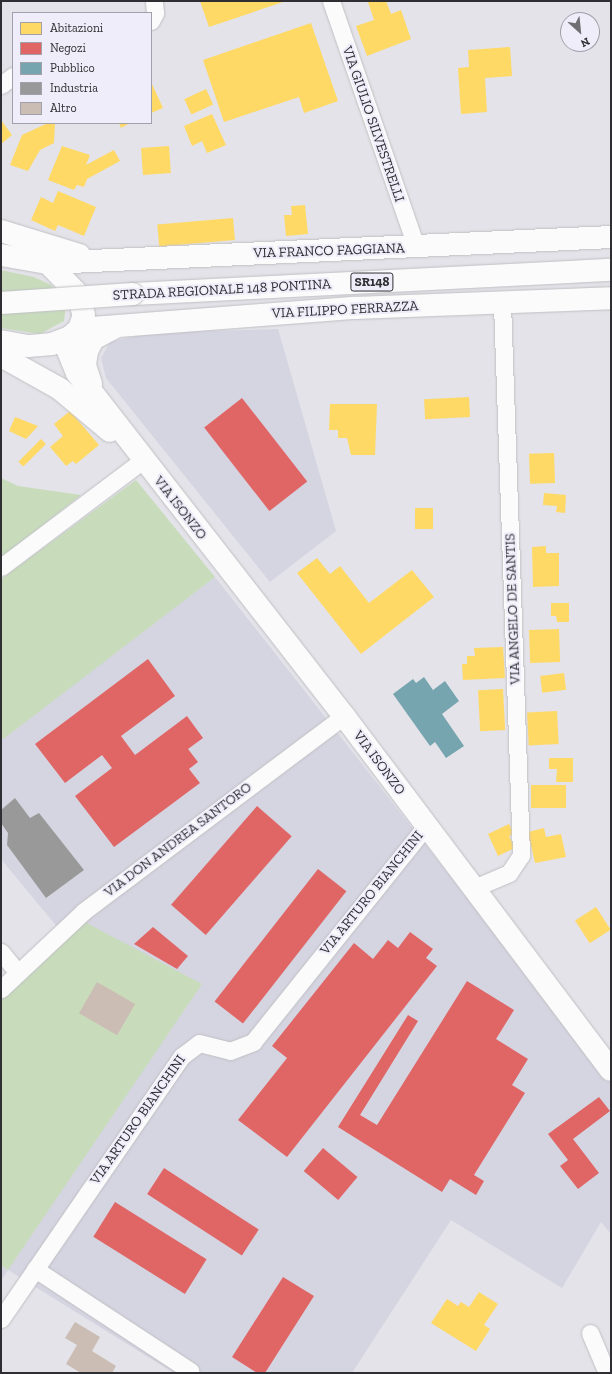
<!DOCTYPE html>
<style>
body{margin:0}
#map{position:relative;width:612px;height:1374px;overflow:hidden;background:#e3e3e9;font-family:"Zilla Slab",serif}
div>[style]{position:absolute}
.built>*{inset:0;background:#d5d4e1}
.green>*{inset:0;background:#c8dcbc}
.homes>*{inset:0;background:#ffd966;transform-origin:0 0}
.shops>*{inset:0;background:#e06666;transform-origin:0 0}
.public>*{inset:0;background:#76a5af}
.industry>*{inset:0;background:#999}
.building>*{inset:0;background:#cbbdb3;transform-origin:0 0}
.roads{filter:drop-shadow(0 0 1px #c0c0c4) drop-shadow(0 0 1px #c0c0c4)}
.street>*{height:17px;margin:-8.5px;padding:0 8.5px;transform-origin:8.5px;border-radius:8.5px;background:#fbfbfc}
.secondary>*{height:22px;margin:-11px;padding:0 11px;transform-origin:11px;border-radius:11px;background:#fbfbfc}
.primary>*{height:22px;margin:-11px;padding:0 11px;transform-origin:11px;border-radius:11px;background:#fbfbfc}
.bridges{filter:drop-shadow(0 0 1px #c0c0c4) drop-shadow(0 0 1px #c0c0c4)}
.primary-bridge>*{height:22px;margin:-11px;padding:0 11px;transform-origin:11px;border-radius:11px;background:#fbfbfc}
span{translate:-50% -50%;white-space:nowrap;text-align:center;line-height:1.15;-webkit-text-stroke:4px #eeedf9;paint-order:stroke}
.shield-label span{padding:1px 3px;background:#eeedf9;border:1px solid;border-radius:3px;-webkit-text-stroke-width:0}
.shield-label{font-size:13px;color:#2f2f33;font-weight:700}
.street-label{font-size:14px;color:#2f2f33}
.frame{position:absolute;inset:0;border:2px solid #2f2f33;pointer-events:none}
.legend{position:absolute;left:12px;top:12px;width:140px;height:112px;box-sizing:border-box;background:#eeedf9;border:1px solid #a2a1aa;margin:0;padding:5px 7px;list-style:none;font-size:12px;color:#2f2f33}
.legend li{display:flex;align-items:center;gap:8px;height:20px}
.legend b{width:20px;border:1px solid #a2a1aa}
.north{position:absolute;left:560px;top:12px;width:40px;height:40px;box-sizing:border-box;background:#eeedf9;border:1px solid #a2a1aa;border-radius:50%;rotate:153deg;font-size:11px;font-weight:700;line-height:16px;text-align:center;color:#2f2f33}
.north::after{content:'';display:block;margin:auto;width:14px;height:18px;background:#6e6e73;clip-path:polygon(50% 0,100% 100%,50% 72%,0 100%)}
</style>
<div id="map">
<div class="built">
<div style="clip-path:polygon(278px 329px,336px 531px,270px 582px,106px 378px,101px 358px,110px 342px,149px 333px)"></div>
<div style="clip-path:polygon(215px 577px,597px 1063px,611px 1052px,611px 1234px,601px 1222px,562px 1288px,451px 1220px,352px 1373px,174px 1373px,8px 1270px,1px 1281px,1px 1265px,8px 1270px,63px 934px,1px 859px,1px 739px)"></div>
</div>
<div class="green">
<div style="clip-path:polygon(1px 270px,34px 277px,51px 285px,66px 306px,64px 321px,40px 334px,1px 328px)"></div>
<div style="clip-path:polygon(1px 478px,18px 486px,81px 495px,1px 558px)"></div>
<div style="clip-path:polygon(136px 480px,215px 577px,2px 740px,1px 579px)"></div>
<div style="clip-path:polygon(81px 920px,202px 984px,8px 1270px,1px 1265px,1px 1000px)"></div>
</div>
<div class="homes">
<div style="clip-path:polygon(200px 1px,286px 1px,209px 27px)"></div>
<div style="clip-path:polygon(386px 1px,391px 14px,401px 10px,411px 39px,367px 56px,356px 26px,374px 20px,368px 2px)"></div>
<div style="clip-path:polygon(311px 23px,338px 101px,304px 113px,299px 97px,224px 122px,203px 60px)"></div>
<div style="clip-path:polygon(510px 47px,512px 76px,485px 78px,487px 112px,461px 114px,458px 68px,469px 67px,468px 50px)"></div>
<div style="clip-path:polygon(151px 82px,163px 108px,151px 113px)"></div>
<div style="left:206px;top:89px;width:17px;height:24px;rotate:65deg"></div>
<div style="clip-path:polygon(212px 114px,226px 145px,207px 153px,202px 141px,192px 146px,184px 126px)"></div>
<div style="clip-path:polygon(1px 120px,12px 135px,1px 144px)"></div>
<div style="clip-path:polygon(48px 123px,55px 123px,54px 143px,40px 150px,28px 171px,10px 165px,22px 135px)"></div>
<div style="clip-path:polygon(119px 123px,130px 123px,121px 128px)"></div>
<div style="clip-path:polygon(62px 146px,90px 155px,86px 165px,114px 150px,120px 161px,87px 179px,84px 187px,77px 185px,74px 190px,48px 180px)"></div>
<div style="left:169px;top:146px;width:27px;height:28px;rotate:86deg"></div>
<div style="clip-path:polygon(58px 191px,96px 207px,84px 236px,58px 225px,55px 231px,31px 220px,41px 197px,53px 203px)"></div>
<div style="clip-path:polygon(305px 205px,308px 234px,286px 236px,284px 215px,292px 215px,291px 206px)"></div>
<div style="left:233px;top:218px;width:22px;height:76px;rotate:85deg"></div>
<div style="left:469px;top:397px;width:20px;height:45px;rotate:87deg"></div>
<div style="clip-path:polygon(330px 404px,377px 404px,375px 455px,351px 455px,347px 438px,338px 438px,338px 430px,329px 430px)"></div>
<div style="clip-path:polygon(70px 411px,99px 445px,76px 464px,73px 461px,66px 466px,50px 447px,63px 436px,54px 424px)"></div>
<div style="clip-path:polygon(15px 417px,38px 426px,26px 439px,9px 431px)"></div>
<div style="left:41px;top:439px;width:7px;height:32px;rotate:45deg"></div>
<div style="left:554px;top:453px;width:30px;height:25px;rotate:88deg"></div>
<div style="clip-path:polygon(544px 493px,566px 495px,565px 513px,556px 512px,557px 506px,543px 505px)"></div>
<div style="left:415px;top:508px;width:18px;height:21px"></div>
<div style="clip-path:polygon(546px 546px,546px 553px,559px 553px,559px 586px,533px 587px,532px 547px)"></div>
<div style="clip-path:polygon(317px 558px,330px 574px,340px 566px,369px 603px,412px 570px,434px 597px,361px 654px,297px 573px)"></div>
<div style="clip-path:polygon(551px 603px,569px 603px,569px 622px,557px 622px,556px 616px,551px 616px)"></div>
<div style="left:559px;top:629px;width:33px;height:30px;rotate:88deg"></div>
<div style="clip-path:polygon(503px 647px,505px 678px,463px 680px,462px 664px,467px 664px,467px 656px,475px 656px,474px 648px)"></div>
<div style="left:564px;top:673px;width:17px;height:24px;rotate:83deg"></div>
<div style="left:503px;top:689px;width:41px;height:25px;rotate:87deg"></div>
<div style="left:557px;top:711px;width:33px;height:30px;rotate:87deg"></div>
<div style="clip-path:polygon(549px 758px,573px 758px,573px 782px,556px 782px,557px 769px,549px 769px)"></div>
<div style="left:566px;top:785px;width:23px;height:35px;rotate:90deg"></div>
<div style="clip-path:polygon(509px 824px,514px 834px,509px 836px,515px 848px,498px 856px,488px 834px)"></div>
<div style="clip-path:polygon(544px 828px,546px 837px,561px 834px,566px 857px,535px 863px,528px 832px)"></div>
<div style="left:596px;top:907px;width:27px;height:25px;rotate:57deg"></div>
<div style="clip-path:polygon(479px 1292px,498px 1304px,484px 1325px,490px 1329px,476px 1351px,431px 1323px,447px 1299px,458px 1306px,461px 1302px,469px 1307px)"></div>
</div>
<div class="shops">
<div style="left:242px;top:398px;width:106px;height:48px;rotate:52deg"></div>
<div style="clip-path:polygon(148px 659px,175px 696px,121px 736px,135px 755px,187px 716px,203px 738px,188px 749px,198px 762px,189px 769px,200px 783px,114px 847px,75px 796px,112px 768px,102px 755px,65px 783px,35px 744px)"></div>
<div style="left:257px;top:806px;width:46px;height:131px;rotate:41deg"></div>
<div style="left:318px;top:869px;width:36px;height:168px;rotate:38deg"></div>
<div style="clip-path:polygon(153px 927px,188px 956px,177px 969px,134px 944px)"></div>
<div style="clip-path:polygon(410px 932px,433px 949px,426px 958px,437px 966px,287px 1157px,238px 1120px,287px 1058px,272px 1046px,354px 943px,373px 959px,388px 940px,398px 948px)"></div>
<div style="clip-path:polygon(467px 981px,514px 1010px,496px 1039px,528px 1059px,512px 1085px,525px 1093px,474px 1175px,484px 1181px,476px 1195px,450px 1179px,442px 1192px,338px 1127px,408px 1015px,418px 1021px,360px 1115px,377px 1125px)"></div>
<div style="clip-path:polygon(599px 1097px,610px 1111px,573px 1139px,599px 1173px,578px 1189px,560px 1166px,568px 1160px,548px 1134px)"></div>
<div style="left:323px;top:1148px;width:45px;height:30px;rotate:40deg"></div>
<div style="left:164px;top:1168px;width:113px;height:31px;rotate:33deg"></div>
<div style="left:115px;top:1202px;width:108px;height:41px;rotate:32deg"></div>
<div style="clip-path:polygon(283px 1277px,314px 1296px,265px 1373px,257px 1373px,232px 1357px)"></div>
</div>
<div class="public">
<div style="clip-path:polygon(424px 677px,433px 690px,445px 681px,459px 701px,442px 714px,464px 746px,446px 758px,435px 742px,430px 746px,393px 694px,413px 679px,416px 683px)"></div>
</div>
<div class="industry">
<div style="clip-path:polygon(15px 798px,30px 818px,39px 813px,84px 870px,46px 898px,7px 845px,8px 833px,1px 823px,1px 810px)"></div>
</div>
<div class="building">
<div style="left:97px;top:982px;width:44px;height:36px;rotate:30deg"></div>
<div style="clip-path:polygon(75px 1322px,100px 1337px,92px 1351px,116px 1366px,112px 1373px,81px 1373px,66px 1364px,77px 1345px,65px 1338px)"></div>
</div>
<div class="roads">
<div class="street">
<div style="left:331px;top:1px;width:260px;rotate:70.9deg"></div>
<div style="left:151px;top:21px;width:9px;rotate:-63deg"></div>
<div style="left:155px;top:13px;width:12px;rotate:-95deg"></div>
<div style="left:1px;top:85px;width:15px;rotate:-37deg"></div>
<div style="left:1px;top:567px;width:178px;rotate:-37deg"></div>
<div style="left:474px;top:888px;width:38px;rotate:-23deg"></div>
<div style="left:509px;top:873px;width:22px;rotate:-56deg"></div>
<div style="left:521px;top:855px;width:553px;rotate:-91.97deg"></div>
<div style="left:1px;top:952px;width:26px;rotate:51deg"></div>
<div style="left:1px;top:989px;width:114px;rotate:-43.2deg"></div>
<div style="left:84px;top:911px;width:325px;rotate:-36.9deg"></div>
<div style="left:35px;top:1269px;width:186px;rotate:33.3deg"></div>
<div style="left:1px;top:1319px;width:319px;rotate:-55.5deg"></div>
<div style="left:182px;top:1056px;width:21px;rotate:-37deg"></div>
<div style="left:199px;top:1043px;width:32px;rotate:14deg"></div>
<div style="left:230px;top:1051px;width:25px;rotate:-21deg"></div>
<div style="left:253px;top:1042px;width:277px;rotate:-51.3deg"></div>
<div style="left:590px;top:1333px;width:43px;rotate:67deg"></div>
</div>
<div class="secondary">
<div style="left:1px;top:231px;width:82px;rotate:17.1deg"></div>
<div style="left:1px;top:255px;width:48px;rotate:9.7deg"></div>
<div style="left:48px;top:263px;width:40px;rotate:46deg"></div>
<div style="left:76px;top:292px;width:24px;rotate:71deg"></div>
<div style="left:84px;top:315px;width:15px;rotate:110deg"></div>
<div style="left:79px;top:329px;width:12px;rotate:138deg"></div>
<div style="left:70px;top:337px;width:19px;rotate:159deg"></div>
<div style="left:52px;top:344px;width:24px;rotate:175deg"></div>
<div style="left:28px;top:346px;width:27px;rotate:-170deg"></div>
<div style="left:48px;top:263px;width:564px;rotate:-2.64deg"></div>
<div style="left:79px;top:329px;width:277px;rotate:-4.4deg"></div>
<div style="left:355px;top:308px;width:256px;rotate:-2.2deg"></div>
<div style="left:70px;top:337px;width:14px;rotate:98deg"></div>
<div style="left:68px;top:351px;width:24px;rotate:68deg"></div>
<div style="left:77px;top:373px;width:435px;rotate:52.1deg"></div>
<div style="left:344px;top:716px;width:443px;rotate:53deg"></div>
<div style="left:1px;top:356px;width:68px;rotate:29.2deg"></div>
<div style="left:60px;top:389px;width:65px;rotate:40deg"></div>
<div style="left:91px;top:384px;width:20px;rotate:-108deg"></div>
<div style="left:85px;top:365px;width:14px;rotate:-82deg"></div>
<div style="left:87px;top:351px;width:13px;rotate:-63deg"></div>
<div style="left:93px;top:339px;width:26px;rotate:-28deg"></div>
</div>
<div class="primary">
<div style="left:133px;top:294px;width:479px;rotate:-2.9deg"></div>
</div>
</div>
<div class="bridges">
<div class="primary-bridge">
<div style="left:1px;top:303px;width:132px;rotate:-3.9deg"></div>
</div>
</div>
<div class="shield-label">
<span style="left:372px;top:282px">SR148</span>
</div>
<div class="street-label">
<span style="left:373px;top:124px;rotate:71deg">VIA GIULIO SILVESTRELLI</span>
<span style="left:329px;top:251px;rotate:-2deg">VIA FRANCO FAGGIANA</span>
<span style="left:222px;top:290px;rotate:-3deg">STRADA REGIONALE 148 PONTINA</span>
<span style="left:345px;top:310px;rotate:-3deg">VIA FILIPPO FERRAZZA</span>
<span style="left:180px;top:508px;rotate:52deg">VIA ISONZO</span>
<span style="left:513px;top:609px;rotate:-92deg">VIA ANGELO DE SANTIS</span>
<span style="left:379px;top:763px;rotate:53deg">VIA ISONZO</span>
<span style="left:178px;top:840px;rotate:-37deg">VIA DON ANDREA SANTORO</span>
<span style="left:372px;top:893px;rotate:-51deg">VIA ARTURO BIANCHINI</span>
<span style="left:138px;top:1120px;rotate:-55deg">VIA ARTURO BIANCHINI</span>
</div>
<div class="frame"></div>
<ul class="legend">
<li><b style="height:11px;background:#ffd966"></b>Abitazioni</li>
<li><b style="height:11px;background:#e06666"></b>Negozi</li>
<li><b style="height:11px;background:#76a5af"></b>Pubblico</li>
<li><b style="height:11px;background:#999"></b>Industria</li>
<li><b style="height:11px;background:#cbbdb3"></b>Altro</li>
</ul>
<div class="north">N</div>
</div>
